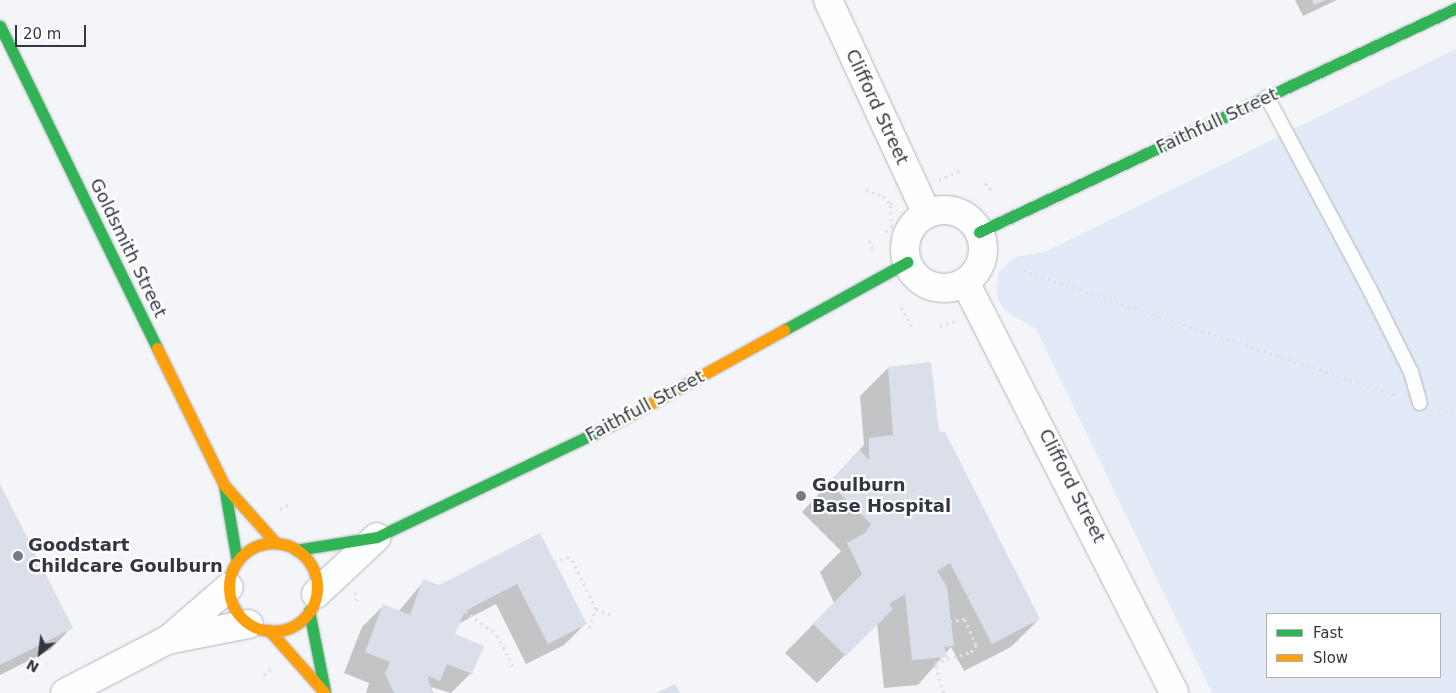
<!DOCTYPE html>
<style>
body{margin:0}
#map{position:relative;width:1456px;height:693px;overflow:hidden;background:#f3f5f8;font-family:"DejaVu Sans",sans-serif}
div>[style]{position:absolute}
.green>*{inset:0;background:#e2eaf8}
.shadow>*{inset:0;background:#0003}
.building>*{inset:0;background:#dadfe9}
.path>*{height:3px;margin-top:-1.5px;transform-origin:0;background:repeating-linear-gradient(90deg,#e0e1e2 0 2.5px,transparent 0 6.5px)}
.roads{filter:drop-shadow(0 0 1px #b1b4ba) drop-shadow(0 0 1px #b1b4ba)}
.lane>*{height:14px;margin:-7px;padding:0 7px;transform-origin:7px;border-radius:7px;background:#fdfefe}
.street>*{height:28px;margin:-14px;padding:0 14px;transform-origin:14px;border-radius:14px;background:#fdfefe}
.street>.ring{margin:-14px;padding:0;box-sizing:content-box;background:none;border:28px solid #fdfefe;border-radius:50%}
.fast>*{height:11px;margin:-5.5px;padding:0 5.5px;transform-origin:5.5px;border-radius:5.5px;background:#30b455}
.slow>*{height:11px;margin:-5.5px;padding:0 5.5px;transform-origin:5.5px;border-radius:5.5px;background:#ff9f0a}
.slow>.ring{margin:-5.5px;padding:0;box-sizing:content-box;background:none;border:11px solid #ff9f0a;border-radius:50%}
.dots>*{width:14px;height:14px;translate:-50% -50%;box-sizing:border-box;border:2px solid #fff;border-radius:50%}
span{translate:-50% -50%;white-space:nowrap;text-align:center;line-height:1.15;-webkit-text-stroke:4.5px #fff;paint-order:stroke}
.street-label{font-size:18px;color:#323742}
.poi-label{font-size:18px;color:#323742;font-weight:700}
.left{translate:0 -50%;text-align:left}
.legend{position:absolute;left:1266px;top:613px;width:175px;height:65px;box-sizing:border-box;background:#fff;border:1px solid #adafb3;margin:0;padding:6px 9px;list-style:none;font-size:15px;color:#323742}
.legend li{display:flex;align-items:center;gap:10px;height:25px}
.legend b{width:25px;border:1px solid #adafb3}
.north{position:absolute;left:15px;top:628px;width:50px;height:50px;-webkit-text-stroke:4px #fff;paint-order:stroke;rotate:209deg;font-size:14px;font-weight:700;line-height:20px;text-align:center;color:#323742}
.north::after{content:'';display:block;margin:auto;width:18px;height:22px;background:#323742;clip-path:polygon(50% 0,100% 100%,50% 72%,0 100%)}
.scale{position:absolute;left:15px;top:25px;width:71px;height:22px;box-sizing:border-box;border:2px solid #323742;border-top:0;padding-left:6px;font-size:15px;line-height:18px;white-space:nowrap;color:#323742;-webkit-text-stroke:4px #fff;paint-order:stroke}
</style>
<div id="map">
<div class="green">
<div style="clip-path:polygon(evenodd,1456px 49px,1456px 693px,1212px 693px,1036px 329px,1005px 311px,999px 301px,996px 293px,999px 272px,1015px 257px,1045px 252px,1456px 49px,1267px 614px,1440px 614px,1440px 677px,1267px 677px,1267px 614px)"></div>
</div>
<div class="shadow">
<div style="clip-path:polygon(1295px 0,1337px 0,1303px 16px)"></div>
<div style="clip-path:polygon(888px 368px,938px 432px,1039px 619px,1011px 647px,964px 671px,951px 647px,918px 685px,884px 688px,877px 623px,817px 683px,785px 653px,834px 603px,820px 572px,841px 551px,802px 512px,864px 445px,860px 396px)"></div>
<div style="clip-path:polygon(0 487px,71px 628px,50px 650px,0 675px)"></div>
<div style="clip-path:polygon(539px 535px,585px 624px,564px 645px,526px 664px,496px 604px,458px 624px,453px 635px,471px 673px,451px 693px,431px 687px,433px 693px,366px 693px,369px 683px,344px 673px,362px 627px,383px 606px,398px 612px,424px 581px,439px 586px)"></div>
</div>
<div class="building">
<div style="clip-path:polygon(1312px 0,1326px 0,1314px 5px)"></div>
<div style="clip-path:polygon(931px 362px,939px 431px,945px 432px,1040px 619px,992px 644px,950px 563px,937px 571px,947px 587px,954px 646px,944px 647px,948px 657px,912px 660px,905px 594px,889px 604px,893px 609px,846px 656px,813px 624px,862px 574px,847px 543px,865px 533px,871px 524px,829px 483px,860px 450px,869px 460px,869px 438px,893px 435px,888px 367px)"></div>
<div style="clip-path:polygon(0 484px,73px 628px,0 665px)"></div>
<div style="clip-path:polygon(540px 533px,587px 624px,548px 644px,517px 584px,465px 611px,455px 634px,484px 646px,472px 674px,447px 664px,440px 681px,428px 676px,432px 693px,394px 693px,385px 674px,390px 662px,365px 652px,383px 604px,410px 615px,423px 579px,439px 585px)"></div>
<div style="clip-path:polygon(675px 684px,680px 693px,656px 693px)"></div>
</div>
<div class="path">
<div style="left:939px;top:180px;width:23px;rotate:-25deg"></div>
<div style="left:985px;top:183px;width:9px;rotate:49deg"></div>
<div style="left:866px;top:190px;width:18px;rotate:19deg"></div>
<div style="left:883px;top:196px;width:11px;rotate:49deg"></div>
<div style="left:886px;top:232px;width:8px;rotate:-40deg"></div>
<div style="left:892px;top:227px;width:23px;rotate:-95deg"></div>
<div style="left:890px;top:204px;width:5px;rotate:-22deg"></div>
<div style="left:869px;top:240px;width:12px;rotate:66deg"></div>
<div style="left:1023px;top:271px;width:395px;rotate:18.4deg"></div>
<div style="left:901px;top:307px;width:23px;rotate:61deg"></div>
<div style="left:940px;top:326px;width:19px;rotate:-18deg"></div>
<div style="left:1438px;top:409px;width:19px;rotate:18deg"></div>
<div style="left:280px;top:509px;width:9px;rotate:-27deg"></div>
<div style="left:554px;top:562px;width:14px;rotate:-21deg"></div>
<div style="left:567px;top:557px;width:6px;rotate:31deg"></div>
<div style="left:572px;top:560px;width:55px;rotate:63.9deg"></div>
<div style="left:596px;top:609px;width:19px;rotate:21deg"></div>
<div style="left:355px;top:592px;width:9px;rotate:77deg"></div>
<div style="left:465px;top:611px;width:40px;rotate:37deg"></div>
<div style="left:497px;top:635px;width:35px;rotate:63deg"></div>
<div style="left:589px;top:628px;width:20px;rotate:-70deg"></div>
<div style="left:264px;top:675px;width:9px;rotate:-41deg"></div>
<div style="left:944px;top:693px;width:31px;rotate:-107deg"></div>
<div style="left:935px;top:663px;width:38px;rotate:-17deg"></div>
<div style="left:971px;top:652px;width:9px;rotate:-54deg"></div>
<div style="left:976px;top:645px;width:28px;rotate:-113deg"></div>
<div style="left:965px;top:619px;width:14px;rotate:172deg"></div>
</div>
<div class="roads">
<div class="lane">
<div style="left:1267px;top:97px;width:217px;rotate:61.9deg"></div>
<div style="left:1369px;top:288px;width:94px;rotate:63.4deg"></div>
<div style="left:1411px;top:372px;width:32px;rotate:74deg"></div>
</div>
<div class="street">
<div style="left:828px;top:0;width:236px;rotate:65.2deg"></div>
<div class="ring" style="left:905px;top:210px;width:50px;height:50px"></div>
<div style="left:965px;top:282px;width:461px;rotate:63deg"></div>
<div style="left:316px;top:594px;width:83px;rotate:-43.1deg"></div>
<div style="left:172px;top:639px;width:78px;rotate:-11deg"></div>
<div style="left:65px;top:693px;width:117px;rotate:-27.4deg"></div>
<div style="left:169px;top:639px;width:79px;rotate:-40.9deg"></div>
</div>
<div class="fast">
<div style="left:0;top:26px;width:358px;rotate:64deg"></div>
<div style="left:979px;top:232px;width:527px;rotate:-25.15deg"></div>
<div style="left:784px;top:330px;width:141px;rotate:-28.9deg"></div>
<div style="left:224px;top:485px;width:77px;rotate:80.3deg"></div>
<div style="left:296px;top:550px;width:82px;rotate:-9.1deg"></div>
<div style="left:377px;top:537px;width:258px;rotate:-25.5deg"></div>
<div style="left:309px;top:611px;width:83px;rotate:78.8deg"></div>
</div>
<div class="slow">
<div style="left:157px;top:348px;width:153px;rotate:63.9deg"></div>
<div style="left:224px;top:485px;width:76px;rotate:48.2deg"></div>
<div style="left:610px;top:426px;width:199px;rotate:-28.9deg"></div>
<div class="ring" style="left:229px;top:543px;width:77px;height:77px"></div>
<div style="left:269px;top:630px;width:84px;rotate:48.4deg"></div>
</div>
</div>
<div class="dots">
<div style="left:801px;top:496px;background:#767a82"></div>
<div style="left:18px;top:556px;background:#767a82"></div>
</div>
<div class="street-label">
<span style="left:877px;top:107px;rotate:65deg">Clifford Street</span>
<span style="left:1217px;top:121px;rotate:-25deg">Faithfull Street</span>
<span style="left:128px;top:248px;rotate:64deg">Goldsmith Street</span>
<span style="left:645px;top:406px;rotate:-28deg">Faithfull Street</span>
<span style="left:1072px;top:486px;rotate:63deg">Clifford Street</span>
</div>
<div class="poi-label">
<span class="left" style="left:812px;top:496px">Goulburn<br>Base Hospital</span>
<span class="left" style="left:28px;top:556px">Goodstart<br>Childcare Goulburn</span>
</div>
<ul class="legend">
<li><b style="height:6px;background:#30b455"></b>Fast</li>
<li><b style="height:6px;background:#ff9f0a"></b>Slow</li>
</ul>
<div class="north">N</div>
<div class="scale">20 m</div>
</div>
